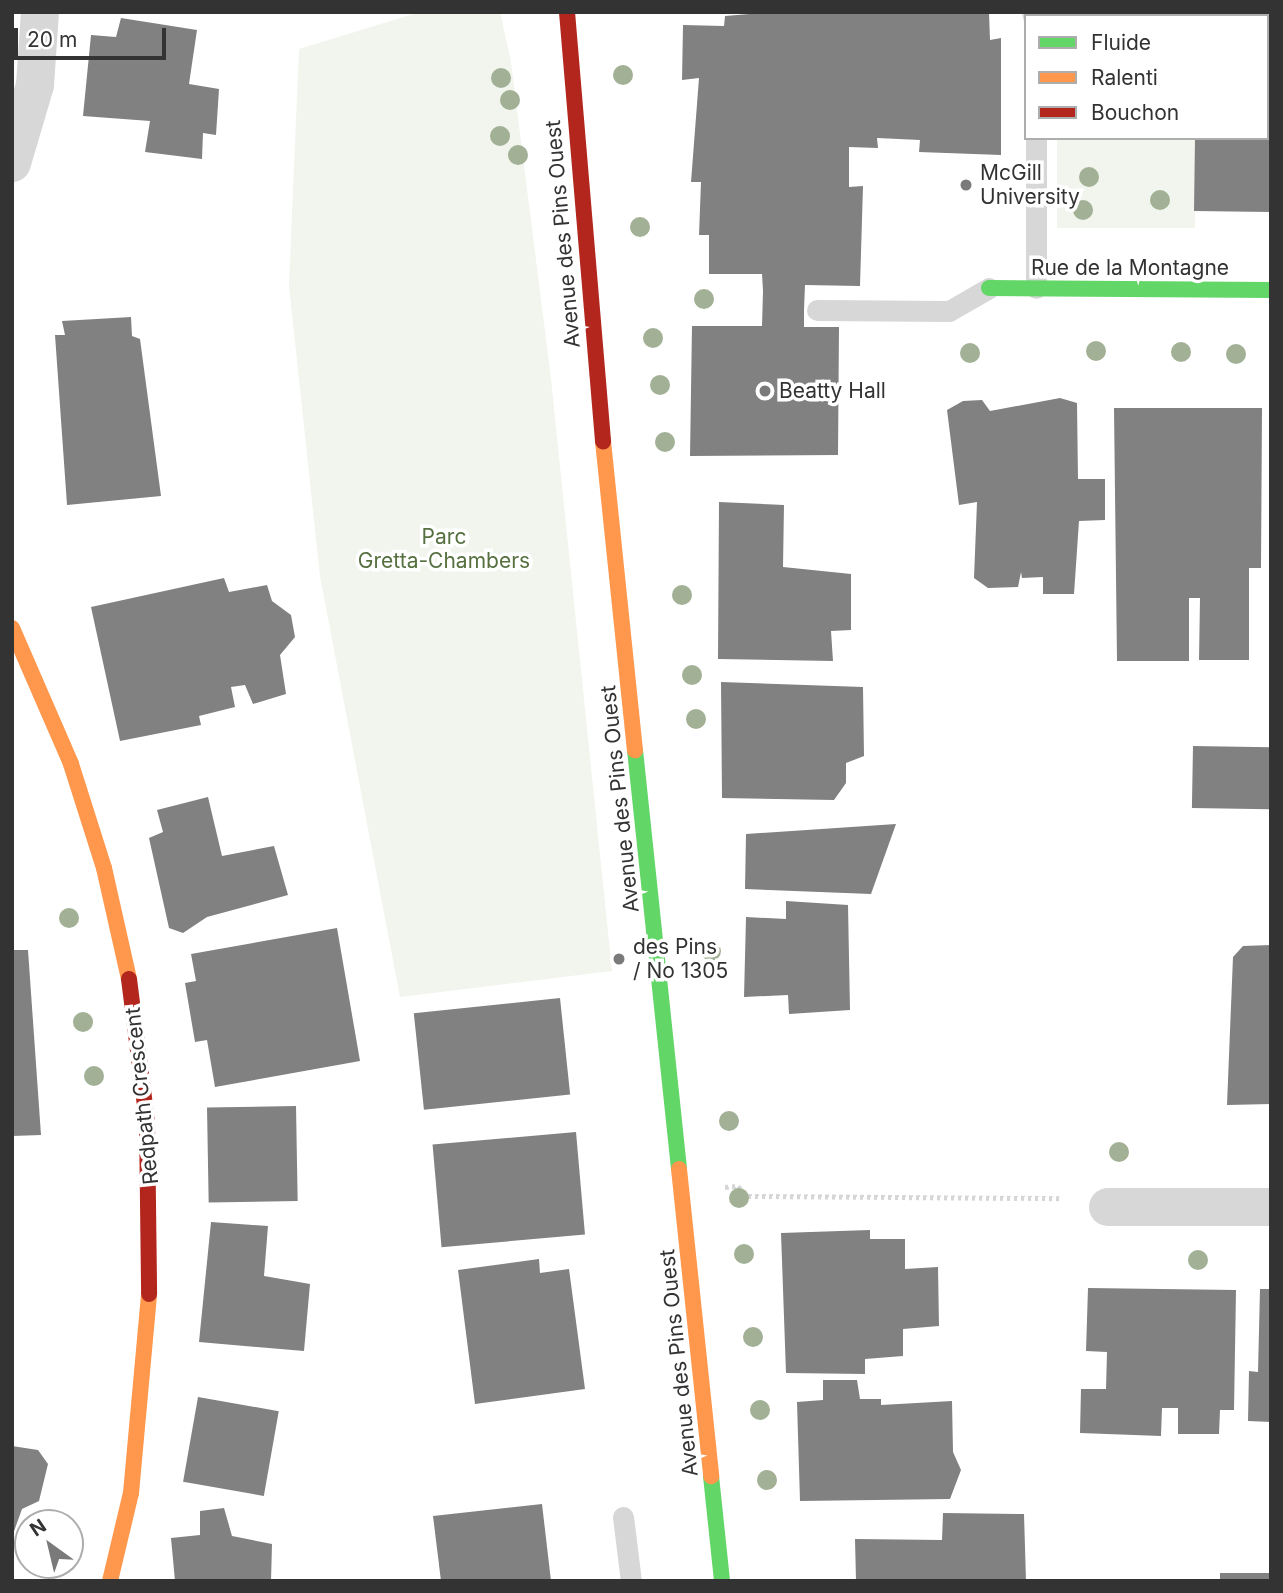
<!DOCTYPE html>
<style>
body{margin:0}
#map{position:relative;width:1283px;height:1593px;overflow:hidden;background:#fff;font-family:Inter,sans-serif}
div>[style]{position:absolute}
.green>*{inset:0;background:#f1f5ed;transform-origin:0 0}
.building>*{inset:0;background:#818181;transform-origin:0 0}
.path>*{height:4.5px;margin-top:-2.25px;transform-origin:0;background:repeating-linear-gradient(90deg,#d6d6d6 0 3.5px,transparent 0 7px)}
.lane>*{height:21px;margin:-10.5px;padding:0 10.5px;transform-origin:10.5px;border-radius:10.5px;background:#d7d7d7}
.street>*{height:38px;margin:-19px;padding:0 19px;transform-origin:19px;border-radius:19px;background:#d7d7d7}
.fast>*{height:16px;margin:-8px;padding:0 8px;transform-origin:8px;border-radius:8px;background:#63d668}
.slow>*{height:16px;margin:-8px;padding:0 8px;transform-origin:8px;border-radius:8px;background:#ff974d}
.jam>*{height:16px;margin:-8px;padding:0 8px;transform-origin:8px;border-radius:8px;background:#b3261e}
.trees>*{width:20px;height:20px;margin:-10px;border-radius:50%;background:#a2b095}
.dots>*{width:19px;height:19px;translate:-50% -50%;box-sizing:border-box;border:4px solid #fff;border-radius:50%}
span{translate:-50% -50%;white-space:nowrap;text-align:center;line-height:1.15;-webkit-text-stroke:7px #fff;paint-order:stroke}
.poi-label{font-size:21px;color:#333}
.left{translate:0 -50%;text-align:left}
.street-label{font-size:21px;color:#333}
.park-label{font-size:21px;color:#56703f}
.frame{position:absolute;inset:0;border:14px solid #333;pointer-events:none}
.legend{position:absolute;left:1024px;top:14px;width:245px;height:126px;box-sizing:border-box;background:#fff;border:2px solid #adadad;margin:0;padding:9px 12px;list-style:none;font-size:21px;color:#333}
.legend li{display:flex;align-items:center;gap:14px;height:35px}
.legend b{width:35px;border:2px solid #adadad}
.north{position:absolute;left:14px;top:1509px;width:70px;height:70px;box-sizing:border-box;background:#fff;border:2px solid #adadad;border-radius:50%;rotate:326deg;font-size:19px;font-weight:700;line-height:28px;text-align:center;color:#333}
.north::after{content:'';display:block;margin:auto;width:24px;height:32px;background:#7a7a7a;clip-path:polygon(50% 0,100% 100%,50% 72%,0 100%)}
.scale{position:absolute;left:14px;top:28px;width:152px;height:32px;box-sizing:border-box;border:4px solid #333;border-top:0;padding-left:9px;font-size:21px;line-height:24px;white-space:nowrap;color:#333;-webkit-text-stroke:5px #fff;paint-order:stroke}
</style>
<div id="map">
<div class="green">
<div style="clip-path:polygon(420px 12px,500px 12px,511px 62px,551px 379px,612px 971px,400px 997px,320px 576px,289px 286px,299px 49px)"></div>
<div style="left:1056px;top:12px;width:210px;height:4px"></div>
<div style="left:1057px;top:138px;width:138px;height:90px"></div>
</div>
<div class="building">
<div style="clip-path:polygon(772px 12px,989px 12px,990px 40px,1001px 38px,1001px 155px,919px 152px,920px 140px,877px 138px,878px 148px,849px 147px,849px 187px,863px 186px,860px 286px,805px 285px,804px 310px,804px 327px,839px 327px,838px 455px,690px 456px,692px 326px,762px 326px,763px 291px,762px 274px,709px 274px,709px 235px,699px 235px,701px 182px,691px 182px,699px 78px,682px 80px,683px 25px,724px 26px,725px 16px)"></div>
<div style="clip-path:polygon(121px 18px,197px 30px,189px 84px,219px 89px,216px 135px,203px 133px,202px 159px,145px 152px,150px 121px,83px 116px,91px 35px,116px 37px)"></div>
<div style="clip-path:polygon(1267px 54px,1271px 212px,1194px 211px,1195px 138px,1267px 138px)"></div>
<div style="clip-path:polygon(131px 317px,132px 336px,140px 339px,161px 496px,67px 505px,55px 335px,65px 335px,62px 321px)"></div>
<div style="clip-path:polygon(1060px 398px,1077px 403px,1078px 479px,1105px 479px,1105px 520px,1079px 521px,1074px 594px,1043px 594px,1043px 577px,1022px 578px,1021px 572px,1018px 587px,988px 588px,974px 578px,977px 502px,959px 505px,947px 410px,963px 401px,982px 400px,990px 411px)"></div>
<div style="clip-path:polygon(1114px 408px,1262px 408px,1261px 568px,1249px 568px,1249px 660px,1199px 660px,1200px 598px,1189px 598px,1189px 661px,1117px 661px)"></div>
<div style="clip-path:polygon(719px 502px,784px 505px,783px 567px,851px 574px,851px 630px,831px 631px,833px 661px,718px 659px)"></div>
<div style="clip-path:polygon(224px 578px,229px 592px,267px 585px,272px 601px,291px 615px,295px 637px,280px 655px,286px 694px,253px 704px,245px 685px,231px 687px,235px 707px,199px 716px,201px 725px,120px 741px,91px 607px)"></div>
<div style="clip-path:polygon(721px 682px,863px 687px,864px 756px,846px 763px,846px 783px,834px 800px,722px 798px)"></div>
<div style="left:1193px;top:746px;width:78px;height:62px;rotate:1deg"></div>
<div style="clip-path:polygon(208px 797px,222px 856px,274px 846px,288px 895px,207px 917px,183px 933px,169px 928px,149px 838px,163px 832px,157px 810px)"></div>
<div style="clip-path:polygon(896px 824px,871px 894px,745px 889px,746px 834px)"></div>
<div style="clip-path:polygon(786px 901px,848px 905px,850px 1010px,789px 1014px,788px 995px,744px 997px,746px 917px,786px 919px)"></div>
<div style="clip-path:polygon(337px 928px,360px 1061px,215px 1087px,207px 1040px,195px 1042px,185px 983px,196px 981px,191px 954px)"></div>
<div style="clip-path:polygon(1271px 945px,1271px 1104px,1227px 1105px,1233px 957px,1243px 946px)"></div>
<div style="clip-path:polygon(12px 950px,28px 950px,41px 1135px,12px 1136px)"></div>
<div style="left:560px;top:998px;width:97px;height:147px;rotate:84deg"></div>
<div style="left:296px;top:1106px;width:95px;height:89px;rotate:89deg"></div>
<div style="left:576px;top:1132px;width:103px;height:144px;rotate:85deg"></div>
<div style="clip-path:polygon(211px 1222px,268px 1226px,264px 1276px,310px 1284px,304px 1351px,199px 1342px)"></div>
<div style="clip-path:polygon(870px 1230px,870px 1239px,905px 1239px,905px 1269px,938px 1267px,939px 1326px,903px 1329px,903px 1356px,865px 1359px,865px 1374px,786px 1373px,781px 1233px)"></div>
<div style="clip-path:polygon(539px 1259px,540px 1273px,569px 1269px,585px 1389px,475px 1404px,458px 1270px)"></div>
<div style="clip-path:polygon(1088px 1288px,1236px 1290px,1234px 1410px,1220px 1410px,1219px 1434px,1178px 1434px,1178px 1408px,1162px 1408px,1161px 1436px,1080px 1433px,1081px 1389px,1106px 1389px,1107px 1352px,1086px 1351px)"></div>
<div style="clip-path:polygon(1260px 1289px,1271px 1289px,1271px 1422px,1248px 1421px,1249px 1371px,1258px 1372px)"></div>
<div style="clip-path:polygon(823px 1380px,857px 1380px,860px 1399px,881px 1399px,881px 1405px,952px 1401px,953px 1452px,961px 1470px,950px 1499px,800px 1501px,797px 1402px,823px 1400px)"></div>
<div style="left:198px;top:1397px;width:82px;height:86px;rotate:10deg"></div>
<div style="clip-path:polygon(12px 1446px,38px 1450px,48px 1464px,39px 1501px,22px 1509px,12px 1537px)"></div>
<div style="clip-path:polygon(542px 1504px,551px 1581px,441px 1581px,433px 1516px)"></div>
<div style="clip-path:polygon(224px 1508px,232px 1536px,272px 1544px,271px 1581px,175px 1581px,171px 1538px,200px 1535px,200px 1511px)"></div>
<div style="clip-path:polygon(943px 1513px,1024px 1514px,1026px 1581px,856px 1581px,855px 1539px,942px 1540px)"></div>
<div style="left:1220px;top:1573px;width:51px;height:8px"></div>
</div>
<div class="path">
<div style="left:725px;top:1187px;width:13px;rotate:-4deg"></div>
<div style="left:738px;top:1186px;width:14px;rotate:45deg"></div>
<div style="left:748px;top:1196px;width:315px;rotate:0.4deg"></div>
</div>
<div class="lane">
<div style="left:1032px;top:12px;width:4px;rotate:76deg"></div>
<div style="left:1036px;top:138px;width:150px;rotate:90deg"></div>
<div style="left:817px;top:310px;width:132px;rotate:0.4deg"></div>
<div style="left:949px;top:311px;width:46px;rotate:-29.9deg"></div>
<div style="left:623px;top:1517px;width:64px;rotate:82.9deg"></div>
</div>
<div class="street">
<div style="left:12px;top:163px;width:81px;rotate:-73.6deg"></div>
<div style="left:35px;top:85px;width:73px;rotate:-86.1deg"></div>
<div style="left:1108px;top:1207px;width:163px"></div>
</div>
<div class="fast">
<div style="left:989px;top:288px;width:282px;rotate:0.4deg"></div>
<div style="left:635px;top:750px;width:421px;rotate:84deg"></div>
<div style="left:711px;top:1476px;width:106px;rotate:84deg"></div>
</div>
<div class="slow">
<div style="left:603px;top:441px;width:311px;rotate:84.1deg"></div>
<div style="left:12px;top:628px;width:148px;rotate:66.5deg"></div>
<div style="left:71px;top:764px;width:109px;rotate:72.4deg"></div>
<div style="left:104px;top:868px;width:114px;rotate:77.3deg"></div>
<div style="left:679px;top:1169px;width:309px;rotate:84deg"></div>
<div style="left:110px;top:1581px;width:90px;rotate:-76.6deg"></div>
<div style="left:131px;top:1493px;width:200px;rotate:-84.8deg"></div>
</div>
<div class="jam">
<div style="left:567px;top:12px;width:431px;rotate:85.2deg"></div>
<div style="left:129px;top:979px;width:143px;rotate:82.8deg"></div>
<div style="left:147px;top:1121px;width:173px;rotate:89.3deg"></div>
</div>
<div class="trees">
<div style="left:623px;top:75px"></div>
<div style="left:501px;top:78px"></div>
<div style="left:510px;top:100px"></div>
<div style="left:500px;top:136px"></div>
<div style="left:518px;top:155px"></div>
<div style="left:1089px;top:177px"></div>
<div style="left:1160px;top:200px"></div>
<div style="left:1083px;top:210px"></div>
<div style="left:640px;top:227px"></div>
<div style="left:704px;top:299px"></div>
<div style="left:653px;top:338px"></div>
<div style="left:1096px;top:351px"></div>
<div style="left:1181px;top:352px"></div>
<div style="left:970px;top:353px"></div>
<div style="left:1236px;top:354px"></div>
<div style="left:660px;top:385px"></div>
<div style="left:665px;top:442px"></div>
<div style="left:682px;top:595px"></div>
<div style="left:692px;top:675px"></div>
<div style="left:696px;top:719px"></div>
<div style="left:69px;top:918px"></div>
<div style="left:711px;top:951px"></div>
<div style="left:83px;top:1022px"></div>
<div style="left:94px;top:1076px"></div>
<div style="left:729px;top:1121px"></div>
<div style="left:1119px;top:1152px"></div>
<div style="left:739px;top:1198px"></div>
<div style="left:744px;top:1254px"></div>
<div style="left:1198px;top:1260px"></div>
<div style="left:753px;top:1337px"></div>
<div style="left:760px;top:1410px"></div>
<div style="left:767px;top:1480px"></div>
</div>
<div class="dots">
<div style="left:966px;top:185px;background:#7a7a7a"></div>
<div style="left:765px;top:391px;background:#7a7a7a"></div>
<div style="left:619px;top:959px;background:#7a7a7a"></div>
</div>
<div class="poi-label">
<span class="left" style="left:980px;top:185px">McGill<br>University</span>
<span class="left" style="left:779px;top:391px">Beatty Hall</span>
<span class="left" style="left:633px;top:959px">des Pins<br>/ No 1305</span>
</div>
<div class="street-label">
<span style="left:563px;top:234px;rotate:-95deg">Avenue des Pins Ouest</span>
<span style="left:1130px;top:268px">Rue de la Montagne</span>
<span style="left:620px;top:799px;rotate:-96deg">Avenue des Pins Ouest</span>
<span style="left:142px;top:1096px;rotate:-96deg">Redpath Crescent</span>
<span style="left:679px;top:1363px;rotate:-96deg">Avenue des Pins Ouest</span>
</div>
<div class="park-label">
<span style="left:444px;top:549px">Parc<br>Gretta-Chambers</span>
</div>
<div class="frame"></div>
<ul class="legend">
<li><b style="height:9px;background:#63d668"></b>Fluide</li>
<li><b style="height:9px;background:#ff974d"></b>Ralenti</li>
<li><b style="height:9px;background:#b3261e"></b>Bouchon</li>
</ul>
<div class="north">N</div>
<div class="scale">20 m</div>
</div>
